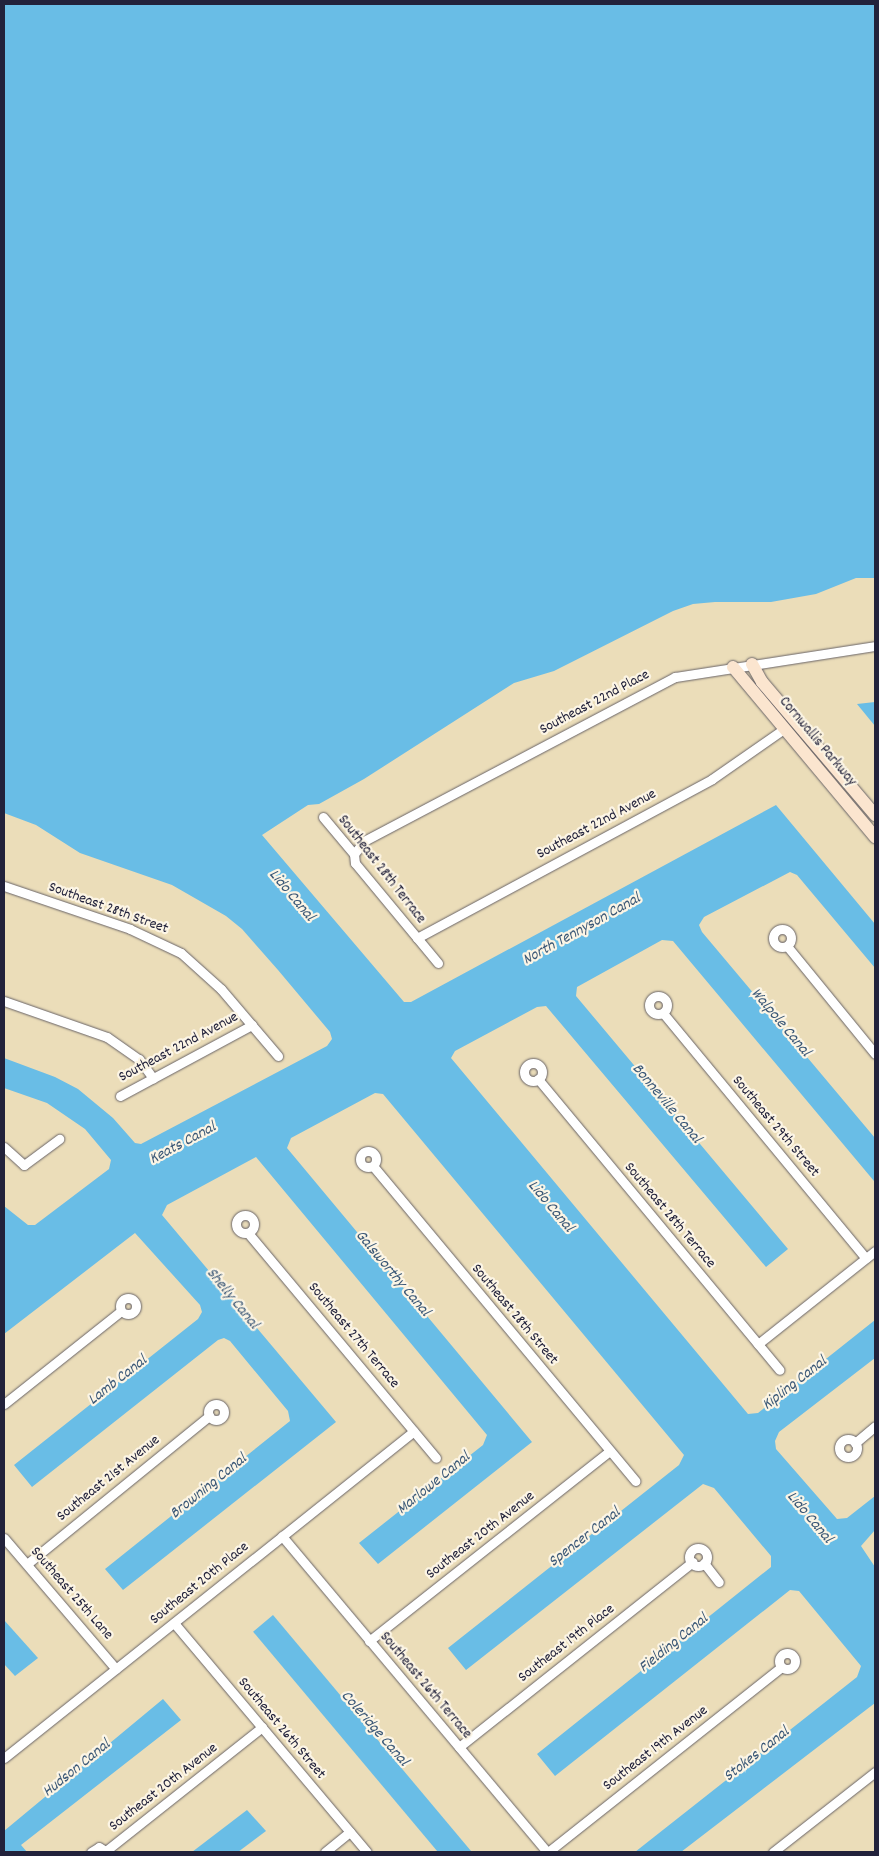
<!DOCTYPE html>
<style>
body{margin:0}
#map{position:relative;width:879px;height:1856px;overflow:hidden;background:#ebddb9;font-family:Dekko,sans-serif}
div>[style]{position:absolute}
.water>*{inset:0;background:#69bde6;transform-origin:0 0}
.roads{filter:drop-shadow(0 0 1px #686367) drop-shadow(0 0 1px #686367)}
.street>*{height:9px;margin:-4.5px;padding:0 4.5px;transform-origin:4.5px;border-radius:4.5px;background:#fff}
.street>.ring{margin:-4.5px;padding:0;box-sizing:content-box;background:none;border:9px solid #fff;border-radius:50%}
.secondary>*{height:12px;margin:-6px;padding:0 6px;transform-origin:6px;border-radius:6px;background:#fbe5cf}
span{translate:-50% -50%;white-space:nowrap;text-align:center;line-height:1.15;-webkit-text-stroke:4.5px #fcf5e5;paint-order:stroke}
.street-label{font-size:15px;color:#22223b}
.water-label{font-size:16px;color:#3b5877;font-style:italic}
.frame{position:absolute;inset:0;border:5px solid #22223b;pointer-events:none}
</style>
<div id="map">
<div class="water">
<div style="clip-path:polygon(4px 4px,875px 4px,875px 578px,856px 578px,816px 594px,771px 602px,715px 602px,693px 604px,673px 611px,554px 671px,514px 683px,364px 779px,319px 804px,308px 805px,262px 835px,404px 1002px,411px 1002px,776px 805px,875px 924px,875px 968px,797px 875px,790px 872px,704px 917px,699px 925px,702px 932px,875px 1138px,874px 1181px,673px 941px,662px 940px,577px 987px,576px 996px,788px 1249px,766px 1267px,546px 1006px,537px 1007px,455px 1051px,451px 1058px,748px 1414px,758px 1413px,875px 1320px,875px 1358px,779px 1432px,775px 1441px,776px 1449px,837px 1519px,847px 1518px,875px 1496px,875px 1530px,861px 1546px,875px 1567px,875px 1703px,681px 1852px,635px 1852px,857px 1677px,861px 1666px,799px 1591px,790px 1590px,555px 1776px,537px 1754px,771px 1567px,771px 1556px,714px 1488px,703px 1484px,466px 1670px,448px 1648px,679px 1465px,684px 1455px,383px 1094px,375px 1093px,291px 1138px,287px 1148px,532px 1442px,378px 1564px,359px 1543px,483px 1445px,487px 1435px,256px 1157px,167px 1205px,162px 1215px,336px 1422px,123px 1590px,105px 1569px,290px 1421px,288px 1411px,230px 1341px,224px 1338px,218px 1340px,32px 1487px,14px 1465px,198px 1319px,202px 1312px,200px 1305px,135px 1233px,4px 1334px,4px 1206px,28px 1225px,35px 1225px,109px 1169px,111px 1160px,85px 1129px,47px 1103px,4px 1088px,4px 1058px,55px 1077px,78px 1089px,113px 1118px,135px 1143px,141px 1144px,327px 1046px,332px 1039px,330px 1032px,278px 970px,242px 929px,226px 916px,172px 885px,80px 853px,36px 825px,4px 813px)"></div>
<div style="clip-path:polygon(875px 702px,875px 726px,857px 704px)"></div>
<div style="left:273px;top:1615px;width:311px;height:26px;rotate:50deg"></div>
<div style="clip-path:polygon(4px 1620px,38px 1658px,15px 1676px,4px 1664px)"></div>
<div style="clip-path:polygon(163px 1699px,181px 1720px,21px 1845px,27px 1852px,4px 1852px,4px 1831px)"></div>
<div style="clip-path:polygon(247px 1810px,266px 1831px,238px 1852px,192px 1852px)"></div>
</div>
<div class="roads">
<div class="street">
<div style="left:323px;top:817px;width:48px;rotate:50deg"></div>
<div style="left:354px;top:854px;width:9px;rotate:84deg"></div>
<div style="left:355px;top:863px;width:130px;rotate:50.3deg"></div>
<div style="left:354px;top:854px;width:16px;rotate:-52deg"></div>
<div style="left:364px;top:841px;width:352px;rotate:-27.8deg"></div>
<div style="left:675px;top:677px;width:202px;rotate:-8.8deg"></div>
<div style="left:4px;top:886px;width:133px;rotate:18.8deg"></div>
<div style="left:130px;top:929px;width:56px;rotate:25.2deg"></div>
<div style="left:181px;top:953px;width:54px;rotate:42deg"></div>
<div style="left:221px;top:989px;width:88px;rotate:49.6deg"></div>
<div class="ring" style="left:773px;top:929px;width:9px;height:9px"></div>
<div style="left:417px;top:938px;width:335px;rotate:-28.3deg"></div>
<div style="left:712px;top:779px;width:89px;rotate:-34.9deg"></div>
<div style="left:787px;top:946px;width:139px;rotate:50.8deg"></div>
<div class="ring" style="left:649px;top:996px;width:9px;height:9px"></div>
<div style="left:4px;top:1001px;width:109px;rotate:19.3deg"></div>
<div style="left:107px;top:1037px;width:39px;rotate:35deg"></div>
<div style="left:139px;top:1059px;width:24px;rotate:54deg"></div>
<div style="left:663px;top:1013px;width:318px;rotate:50.4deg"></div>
<div class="ring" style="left:524px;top:1063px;width:9px;height:9px"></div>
<div style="left:538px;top:1079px;width:378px;rotate:50.3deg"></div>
<div style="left:120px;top:1096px;width:150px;rotate:-28.3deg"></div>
<div style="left:4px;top:1147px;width:27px;rotate:42deg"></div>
<div style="left:24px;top:1165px;width:44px;rotate:-36.6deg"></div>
<div class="ring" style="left:360px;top:1151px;width:7px;height:7px"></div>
<div style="left:373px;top:1166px;width:410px;rotate:50.2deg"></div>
<div class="ring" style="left:236px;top:1215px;width:9px;height:9px"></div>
<div style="left:248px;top:1233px;width:293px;rotate:50.1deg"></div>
<div class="ring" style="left:120px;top:1298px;width:7px;height:7px"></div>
<div style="left:758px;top:1344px;width:149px;rotate:-38.5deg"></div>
<div style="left:4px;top:1404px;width:149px;rotate:-38.5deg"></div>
<div class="ring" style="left:208px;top:1404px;width:7px;height:7px"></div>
<div class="ring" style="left:839px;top:1439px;width:9px;height:9px"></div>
<div style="left:855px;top:1443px;width:26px;rotate:-40deg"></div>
<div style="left:282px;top:1536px;width:412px;rotate:50deg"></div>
<div style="left:4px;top:1538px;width:172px;rotate:49.5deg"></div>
<div class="ring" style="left:689px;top:1548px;width:9px;height:9px"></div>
<div style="left:704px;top:1563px;width:24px;rotate:52deg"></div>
<div style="left:27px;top:1564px;width:235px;rotate:-39.1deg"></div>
<div style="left:174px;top:1623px;width:299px;rotate:49.9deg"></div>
<div style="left:369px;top:1641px;width:307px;rotate:-38.3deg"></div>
<div class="ring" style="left:779px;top:1653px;width:7px;height:7px"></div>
<div style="left:459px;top:1747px;width:298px;rotate:-38.4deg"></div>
<div style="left:4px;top:1758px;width:524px;rotate:-38.57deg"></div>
<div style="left:107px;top:1850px;width:198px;rotate:-38.4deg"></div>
<div style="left:91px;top:1852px;width:9px;rotate:-32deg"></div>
<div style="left:99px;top:1847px;width:9px;rotate:32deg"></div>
<div style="left:325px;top:1852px;width:32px;rotate:-39deg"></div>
<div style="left:548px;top:1852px;width:298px;rotate:-38.4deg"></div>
<div style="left:773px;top:1852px;width:130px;rotate:-38.1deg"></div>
</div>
<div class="secondary">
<div style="left:752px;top:664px;width:21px;rotate:61deg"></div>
<div style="left:762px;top:682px;width:175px;rotate:49.6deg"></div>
<div style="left:733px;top:667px;width:222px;rotate:50.1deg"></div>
</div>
</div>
<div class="street-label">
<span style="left:595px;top:703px;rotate:-28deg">Southeast 22nd Place</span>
<span style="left:817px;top:742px;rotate:50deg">Cornwallis Parkway</span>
<span style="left:597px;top:825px;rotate:-28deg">Southeast 22nd Avenue</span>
<span style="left:381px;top:870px;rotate:52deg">Southeast 28th Terrace</span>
<span style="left:108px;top:909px;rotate:20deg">Southeast 28th Street</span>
<span style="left:179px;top:1048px;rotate:-28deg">Southeast 22nd Avenue</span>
<span style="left:775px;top:1127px;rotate:50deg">Southeast 29th Street</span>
<span style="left:669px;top:1216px;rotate:50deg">Southeast 28th Terrace</span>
<span style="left:514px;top:1315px;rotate:50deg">Southeast 28th Street</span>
<span style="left:353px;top:1336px;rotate:50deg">Southeast 27th Terrace</span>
<span style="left:109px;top:1479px;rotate:-39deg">Southeast 21st Avenue</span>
<span style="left:481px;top:1536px;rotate:-38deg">Southeast 20th Avenue</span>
<span style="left:200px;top:1584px;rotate:-39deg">Southeast 20th Place</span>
<span style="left:71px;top:1594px;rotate:49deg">Southeast 25th Lane</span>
<span style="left:567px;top:1644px;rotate:-38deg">Southeast 19th Place</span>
<span style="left:425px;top:1686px;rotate:50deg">Southeast 26th Terrace</span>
<span style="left:281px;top:1729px;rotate:50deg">Southeast 26th Street</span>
<span style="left:656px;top:1749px;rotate:-38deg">Southeast 19th Avenue</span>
<span style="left:164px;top:1788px;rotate:-38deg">Southeast 20th Avenue</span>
</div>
<div class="water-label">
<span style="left:291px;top:896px;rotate:50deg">Lido Canal</span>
<span style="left:582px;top:930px;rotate:-29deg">North Tennyson Canal</span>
<span style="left:780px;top:1023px;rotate:50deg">Walpole Canal</span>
<span style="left:666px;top:1104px;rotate:50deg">Bonneville Canal</span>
<span style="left:183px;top:1144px;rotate:-28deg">Keats Canal</span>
<span style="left:550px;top:1207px;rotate:50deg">Lido Canal</span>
<span style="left:392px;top:1274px;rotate:50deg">Galsworthy Canal</span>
<span style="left:232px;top:1299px;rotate:51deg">Shelly Canal</span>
<span style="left:118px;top:1381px;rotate:-38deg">Lamb Canal</span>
<span style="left:795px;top:1384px;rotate:-38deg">Kipling Canal</span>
<span style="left:434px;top:1484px;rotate:-39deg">Marlowe Canal</span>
<span style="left:209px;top:1487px;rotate:-39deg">Browning Canal</span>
<span style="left:809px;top:1518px;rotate:50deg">Lido Canal</span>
<span style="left:585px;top:1538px;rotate:-38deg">Spencer Canal</span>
<span style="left:674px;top:1644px;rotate:-39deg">Fielding Canal</span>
<span style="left:374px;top:1729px;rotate:49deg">Coleridge Canal</span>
<span style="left:757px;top:1755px;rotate:-38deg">Stokes Canal</span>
<span style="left:77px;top:1769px;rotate:-39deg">Hudson Canal</span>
</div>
<div class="frame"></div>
</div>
